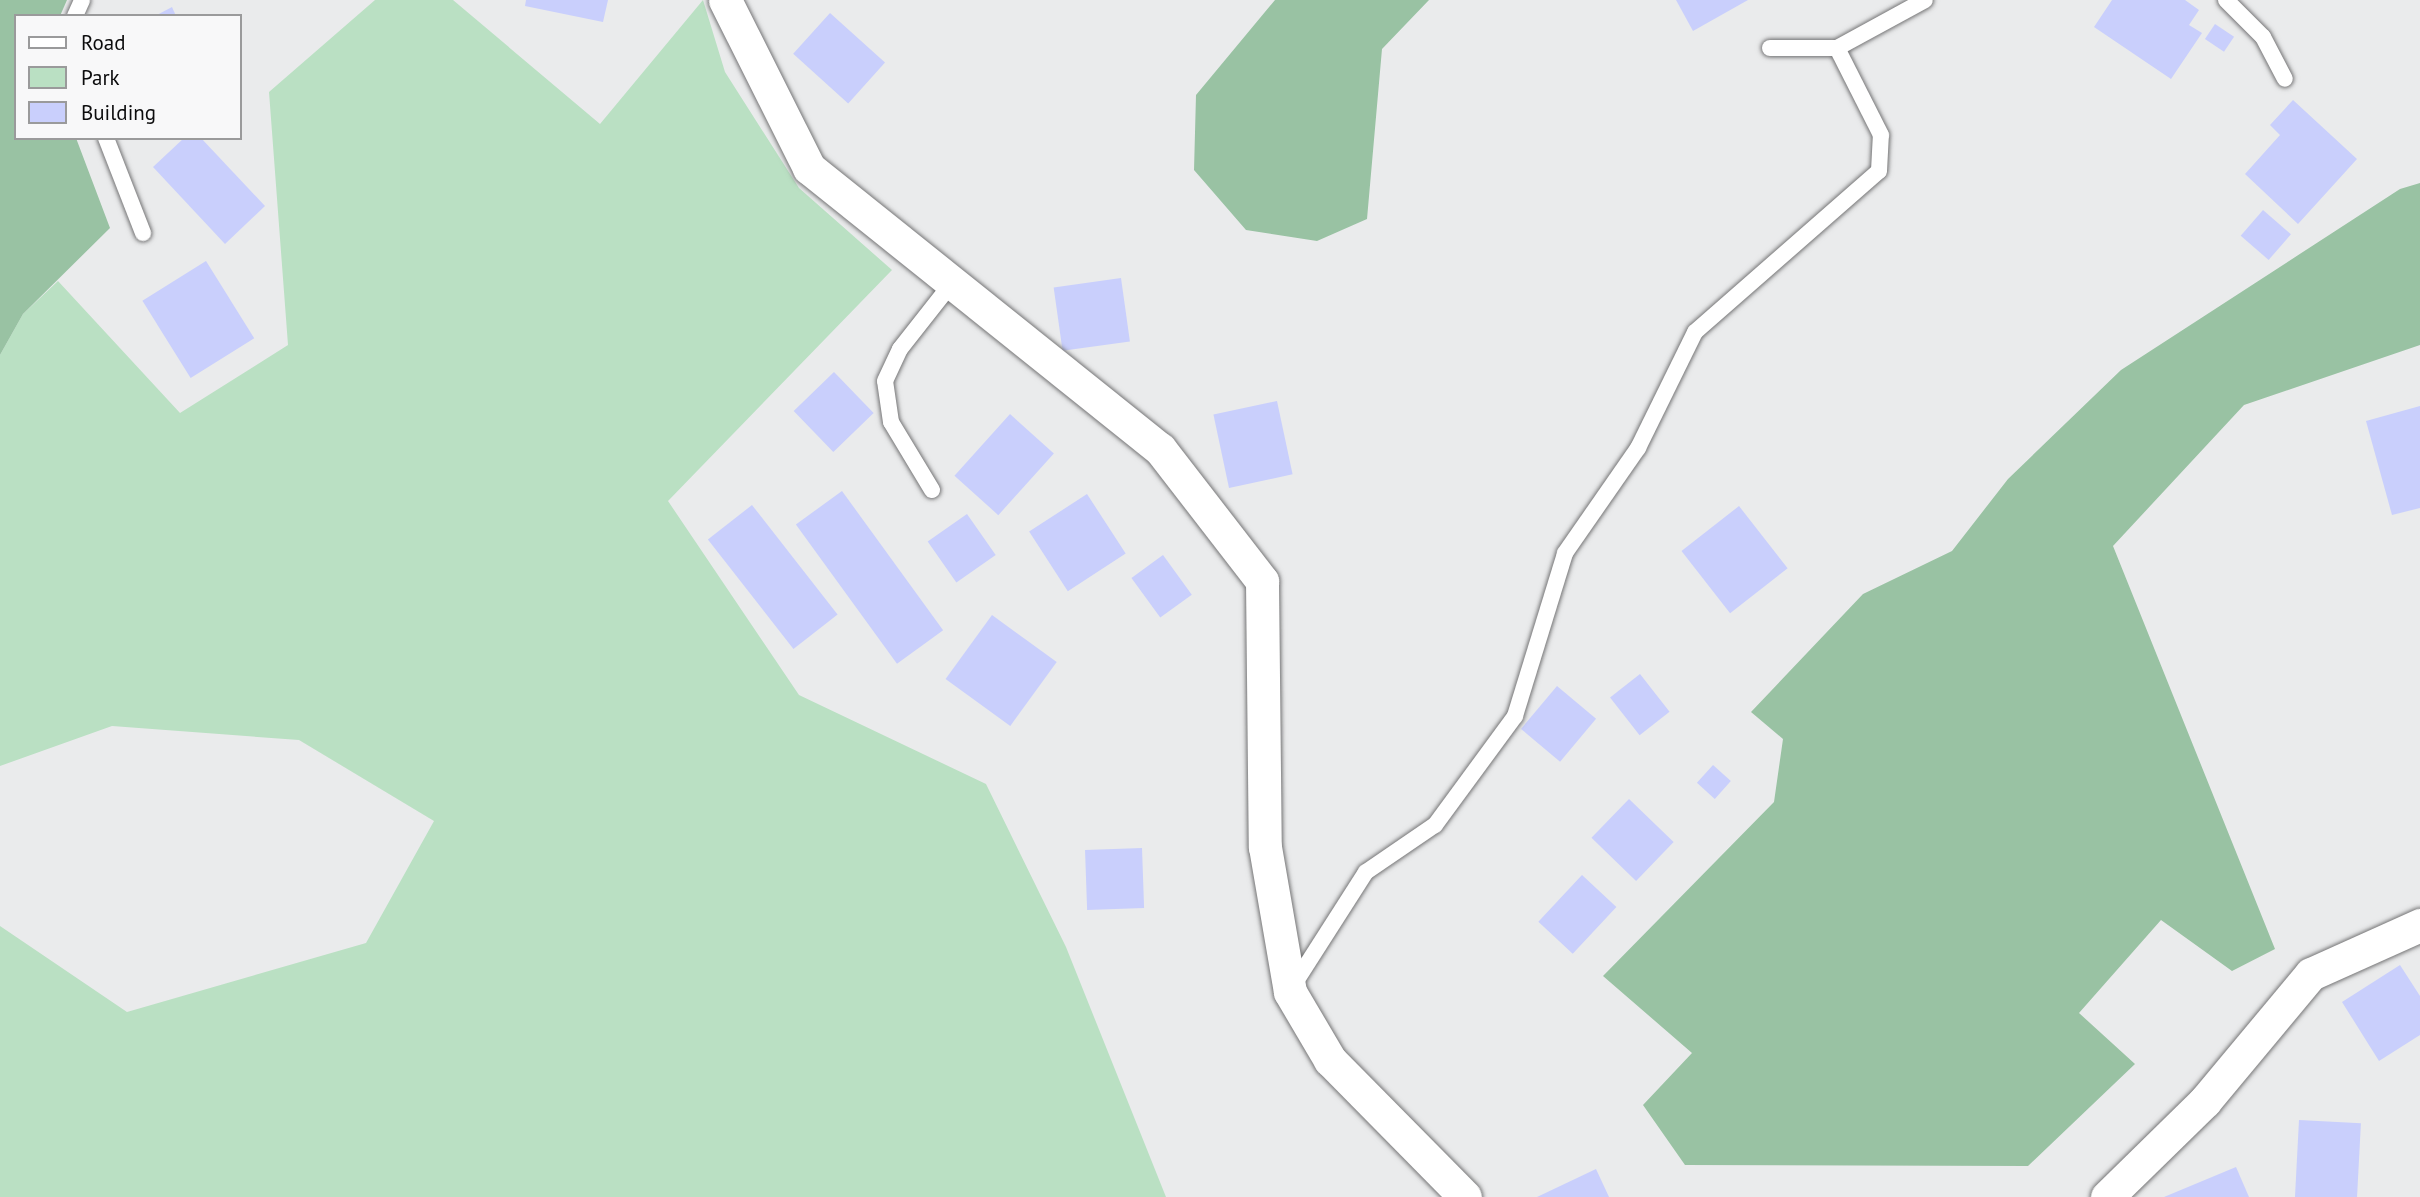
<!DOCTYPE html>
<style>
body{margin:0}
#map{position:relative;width:2420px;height:1197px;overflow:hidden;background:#eaebec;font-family:"PT Sans",sans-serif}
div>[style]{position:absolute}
.green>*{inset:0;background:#bae0c3}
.forest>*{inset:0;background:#99c2a3}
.building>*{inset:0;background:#c9cffc;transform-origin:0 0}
.roads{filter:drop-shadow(0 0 2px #757576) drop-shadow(0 0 2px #757576)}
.lane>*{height:16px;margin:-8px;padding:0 8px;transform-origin:8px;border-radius:8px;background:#fff}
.street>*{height:33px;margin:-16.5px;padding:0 16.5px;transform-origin:16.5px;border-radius:16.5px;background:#fff}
span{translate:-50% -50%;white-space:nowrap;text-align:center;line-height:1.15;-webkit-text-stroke:7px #f8f8f9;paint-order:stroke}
.legend{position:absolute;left:14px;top:14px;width:228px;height:126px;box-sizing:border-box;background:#f8f8f9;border:2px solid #9a9a9b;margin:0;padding:9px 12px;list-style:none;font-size:21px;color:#0c0c0d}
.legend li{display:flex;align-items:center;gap:14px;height:35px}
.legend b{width:35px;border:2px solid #9a9a9b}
</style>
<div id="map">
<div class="green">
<div style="clip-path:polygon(375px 0,453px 0,600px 124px,703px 0,725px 72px,799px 188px,892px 270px,668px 501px,799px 695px,986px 784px,1066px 947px,1166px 1197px,0 1197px,0 926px,127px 1012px,366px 943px,434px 821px,299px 740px,112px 726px,0 766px,0 355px,23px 314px,58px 281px,180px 413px,288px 345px,269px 92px)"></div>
</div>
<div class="forest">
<div style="clip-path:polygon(0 0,67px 0,60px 16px,16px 16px,16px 138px,76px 138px,110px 228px,23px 314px,0 355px)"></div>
<div style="clip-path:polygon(1275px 0,1429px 0,1382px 49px,1367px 219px,1317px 241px,1246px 230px,1194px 170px,1196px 95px)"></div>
<div style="clip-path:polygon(2420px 183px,2420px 345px,2244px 405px,2113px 546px,2275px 949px,2232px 971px,2161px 920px,2079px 1013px,2135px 1064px,2028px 1166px,1685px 1165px,1643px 1105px,1692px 1053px,1603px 976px,1774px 802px,1783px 739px,1751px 712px,1863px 594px,1952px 551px,2008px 479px,2121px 370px,2400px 189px)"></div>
</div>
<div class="building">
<div style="clip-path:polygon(526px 0,608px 0,603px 22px,525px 6px)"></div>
<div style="clip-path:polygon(1676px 0,1748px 0,1693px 31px)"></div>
<div style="clip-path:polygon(2112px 0,2185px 0,2199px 10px,2189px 25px,2202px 33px,2171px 79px,2094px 27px)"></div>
<div style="clip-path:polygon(172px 7px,176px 16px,155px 16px)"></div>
<div style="left:830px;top:13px;width:74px;height:55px;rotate:42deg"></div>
<div style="left:2215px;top:24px;width:23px;height:18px;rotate:34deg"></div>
<div style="clip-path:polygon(2293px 100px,2357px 159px,2298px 224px,2245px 174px,2280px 135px,2270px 125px)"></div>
<div style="clip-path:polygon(184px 138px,201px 138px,265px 206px,225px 244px,153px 167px)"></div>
<div style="left:2263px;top:210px;width:37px;height:34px;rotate:41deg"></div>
<div style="left:206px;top:261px;width:91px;height:75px;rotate:58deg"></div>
<div style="left:1121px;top:278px;width:64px;height:68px;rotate:82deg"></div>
<div style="left:834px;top:372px;width:57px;height:56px;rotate:46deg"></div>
<div style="left:1277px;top:401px;width:75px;height:65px;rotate:78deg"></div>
<div style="clip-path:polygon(2420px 406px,2420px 508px,2392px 515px,2366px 421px)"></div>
<div style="left:1010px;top:414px;width:59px;height:83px;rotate:42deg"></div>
<div style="left:842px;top:491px;width:172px;height:57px;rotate:54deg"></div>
<div style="left:1087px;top:494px;width:71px;height:69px;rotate:57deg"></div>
<div style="left:752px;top:505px;width:139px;height:56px;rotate:52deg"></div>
<div style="left:1739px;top:506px;width:79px;height:73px;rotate:52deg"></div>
<div style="left:967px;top:514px;width:50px;height:48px;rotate:55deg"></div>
<div style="left:1163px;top:555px;width:49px;height:39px;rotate:54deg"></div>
<div style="left:992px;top:615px;width:80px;height:79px;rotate:36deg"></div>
<div style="left:1640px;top:674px;width:48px;height:38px;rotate:52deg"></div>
<div style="left:1557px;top:686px;width:51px;height:56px;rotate:40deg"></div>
<div style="left:1713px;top:765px;width:24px;height:24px;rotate:42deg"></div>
<div style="left:1629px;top:799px;width:62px;height:54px;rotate:44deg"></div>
<div style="left:1142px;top:848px;width:60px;height:57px;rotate:88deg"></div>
<div style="left:1582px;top:875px;width:47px;height:64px;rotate:43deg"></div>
<div style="clip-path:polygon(2400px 965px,2420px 996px,2420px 1035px,2379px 1061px,2342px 1002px)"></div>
<div style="left:2299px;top:1120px;width:62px;height:77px;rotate:3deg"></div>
<div style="clip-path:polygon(2236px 1167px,2249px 1197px,2164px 1197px)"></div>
<div style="clip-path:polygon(1596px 1169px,1609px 1197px,1537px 1197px)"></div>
</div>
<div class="roads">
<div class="lane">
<div style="left:2226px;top:0;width:52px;rotate:45deg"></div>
<div style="left:2263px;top:37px;width:47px;rotate:62.4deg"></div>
<div style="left:75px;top:16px;width:17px;rotate:-66deg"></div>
<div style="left:1770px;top:48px;width:67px"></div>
<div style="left:1837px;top:48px;width:100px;rotate:-28.6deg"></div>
<div style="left:106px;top:138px;width:102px;rotate:68.7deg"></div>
<div style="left:932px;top:490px;width:79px;rotate:-121.1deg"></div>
<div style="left:891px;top:422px;width:41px;rotate:-98.3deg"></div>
<div style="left:885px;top:381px;width:35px;rotate:-65deg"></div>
<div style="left:900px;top:349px;width:84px;rotate:-51.8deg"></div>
<div style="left:1293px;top:986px;width:135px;rotate:-57.4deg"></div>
<div style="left:1366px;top:872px;width:83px;rotate:-34.3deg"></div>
<div style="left:1435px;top:825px;width:135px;rotate:-53.7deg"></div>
<div style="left:1515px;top:716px;width:170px;rotate:-72.9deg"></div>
<div style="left:1565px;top:553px;width:128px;rotate:-55.2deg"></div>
<div style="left:1638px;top:448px;width:129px;rotate:-63.8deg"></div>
<div style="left:1695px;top:332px;width:244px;rotate:-41.2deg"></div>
<div style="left:1879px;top:171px;width:36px;rotate:-87deg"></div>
<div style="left:1881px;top:135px;width:97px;rotate:-116.8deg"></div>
</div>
<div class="street">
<div style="left:725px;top:0;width:188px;rotate:63.4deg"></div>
<div style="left:809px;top:168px;width:450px;rotate:38.7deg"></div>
<div style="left:1160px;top:449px;width:167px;rotate:52.3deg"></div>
<div style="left:1262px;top:581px;width:266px;rotate:89.4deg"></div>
<div style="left:1265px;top:847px;width:147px;rotate:80.2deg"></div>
<div style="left:1290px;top:992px;width:79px;rotate:59.5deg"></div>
<div style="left:1330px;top:1060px;width:192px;rotate:45.4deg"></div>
<div style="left:2107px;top:1197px;width:137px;rotate:-44.4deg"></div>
<div style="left:2205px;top:1101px;width:165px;rotate:-50.2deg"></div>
<div style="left:2311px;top:974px;width:120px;rotate:-24.2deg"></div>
</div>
</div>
<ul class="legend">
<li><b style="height:9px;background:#fff"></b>Road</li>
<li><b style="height:19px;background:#bae0c3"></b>Park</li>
<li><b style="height:19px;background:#c9cffc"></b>Building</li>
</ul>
</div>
